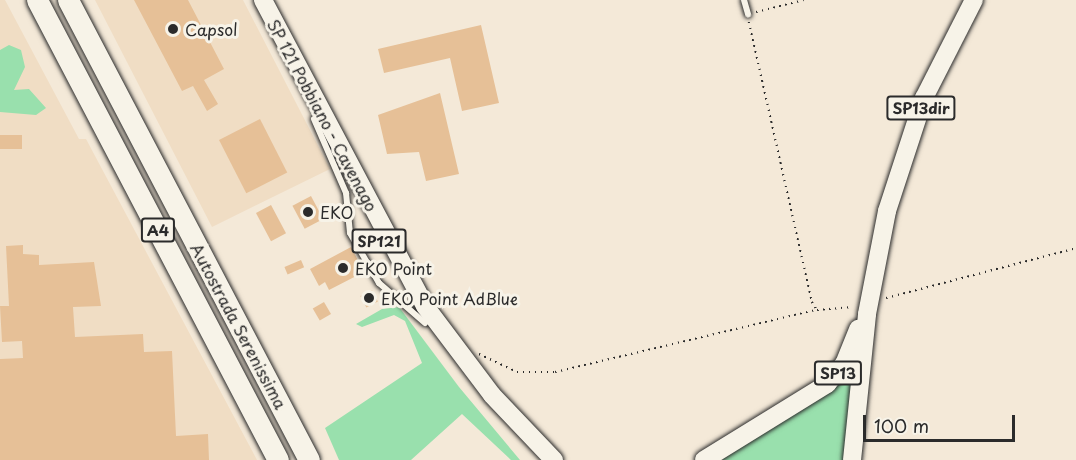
<!DOCTYPE html>
<style>
body{margin:0}
#map{position:relative;width:1076px;height:460px;overflow:hidden;background:#f4e9d8;font-family:"Playpen Sans",sans-serif}
div>[style]{position:absolute}
.built>*{inset:0;background:#f0ddc4}
.green>*{inset:0;background:#99e0ad}
.building>*{inset:0;background:#e6c097;transform-origin:0 0}
.path>*{height:1.5px;margin-top:-0.75px;transform-origin:0;background:repeating-linear-gradient(90deg,#2b2b2b 0 1.5px,transparent 0 6px)}
.roads{filter:drop-shadow(0 0 2px #2b2b2b) drop-shadow(0 0 2px #2b2b2b)}
.lane>*{height:6px;margin:-3px;padding:0 3px;transform-origin:3px;border-radius:3px;background:#f7f3e8}
.primary>*{height:18px;margin:-9px;padding:0 9px;transform-origin:9px;border-radius:9px;background:#f7f3e8}
.highway>*{height:21px;margin:-10.5px;padding:0 10.5px;transform-origin:10.5px;border-radius:10.5px;background:#f7f3e8}
.dots>*{width:16px;height:16px;translate:-50% -50%;box-sizing:border-box;border:3px solid #f7f3e8;border-radius:50%}
span{translate:-50% -50%;white-space:nowrap;text-align:center;line-height:1.15;-webkit-text-stroke:6px #f7f3e8;paint-order:stroke}
.shield-label span{padding:2px 4px;background:#f7f3e8;border:2px solid;border-radius:4px;-webkit-text-stroke-width:0}
.shield-label{font-size:15px;color:#2b2b2b;font-weight:700}
.poi-label{font-size:16px;color:#2b2b2b}
.left{translate:0 -50%;text-align:left}
.street-label{font-size:16px;color:#2b2b2b}
.scale{position:absolute;left:863px;top:415px;width:152px;height:27px;box-sizing:border-box;border:3px solid #2b2b2b;border-top:0;padding-left:8px;font-size:18px;line-height:21px;white-space:nowrap;color:#2b2b2b;-webkit-text-stroke:4px #f7f3e8;paint-order:stroke}
</style>
<div id="map">
<div class="built">
<div style="clip-path:polygon(0 0,5px 0,79px 139px,86px 139px,257px 460px,0 460px)"></div>
<div style="clip-path:polygon(95px 0,243px 0,330px 169px,212px 227px)"></div>
</div>
<div class="green">
<div style="clip-path:polygon(9px 45px,21px 50px,25px 67px,14px 90px,29px 89px,46px 108px,36px 115px,0 112px,0 50px)"></div>
<div style="clip-path:polygon(399px 307px,459px 387px,520px 460px,511px 460px,462px 414px,411px 460px,339px 460px,325px 428px,422px 363px,405px 321px,394px 315px,362px 327px,356px 324px,382px 309px)"></div>
<div style="clip-path:polygon(854px 356px,856px 460px,723px 460px,721px 456px)"></div>
</div>
<div class="building">
<div style="clip-path:polygon(134px 0,188px 0,224px 69px,204px 80px,218px 104px,207px 111px,193px 86px,182px 91px)"></div>
<div style="clip-path:polygon(481px 25px,499px 103px,462px 111px,450px 58px,384px 73px,378px 49px)"></div>
<div style="clip-path:polygon(440px 93px,459px 174px,426px 181px,419px 152px,387px 154px,378px 115px)"></div>
<div style="left:260px;top:119px;width:60px;height:46px;rotate:63deg"></div>
<div style="left:22px;top:135px;width:14px;height:22px;rotate:90deg"></div>
<div style="left:311px;top:196px;width:26px;height:21px;rotate:62deg"></div>
<div style="left:271px;top:205px;width:32px;height:17px;rotate:62deg"></div>
<div style="clip-path:polygon(23px 245px,23px 254px,39px 255px,39px 265px,94px 262px,101px 306px,73px 307px,75px 337px,143px 334px,144px 352px,172px 351px,176px 436px,208px 434px,209px 460px,0 460px,0 359px,23px 358px,22px 341px,2px 342px,0 306px,9px 306px,6px 246px)"></div>
<div style="clip-path:polygon(351px 247px,364px 272px,329px 290px,325px 282px,319px 286px,310px 269px)"></div>
<div style="left:301px;top:260px;width:8px;height:18px;rotate:67deg"></div>
<div style="left:372px;top:290px;width:13px;height:13px;rotate:63deg"></div>
<div style="left:324px;top:302px;width:14px;height:13px;rotate:60deg"></div>
</div>
<div class="path">
<div style="left:756px;top:12px;width:49px;rotate:-14deg"></div>
<div style="left:749px;top:22px;width:287px;rotate:77.3deg"></div>
<div style="left:812px;top:302px;width:9px;rotate:58deg"></div>
<div style="left:817px;top:310px;width:32px;rotate:-5deg"></div>
<div style="left:886px;top:298px;width:196px;rotate:-14.7deg"></div>
<div style="left:479px;top:354px;width:42px;rotate:25.3deg"></div>
<div style="left:517px;top:372px;width:38px"></div>
<div style="left:555px;top:372px;width:268px;rotate:-13.4deg"></div>
</div>
<div class="roads">
<div class="lane">
<div style="left:744px;top:0;width:15px;rotate:74deg"></div>
<div style="left:314px;top:119px;width:81px;rotate:66.6deg"></div>
<div style="left:346px;top:193px;width:40px;rotate:84.3deg"></div>
<div style="left:350px;top:233px;width:58px;rotate:59.9deg"></div>
<div style="left:379px;top:283px;width:61px;rotate:41deg"></div>
</div>
<div class="primary">
<div style="left:263px;top:0;width:346px;rotate:62.1deg"></div>
<div style="left:425px;top:306px;width:111px;rotate:53deg"></div>
<div style="left:492px;top:395px;width:90px;rotate:46.4deg"></div>
<div style="left:704px;top:460px;width:145px;rotate:-31.7deg"></div>
<div style="left:827px;top:384px;width:26px;rotate:-50deg"></div>
<div style="left:844px;top:364px;width:38px;rotate:-68deg"></div>
<div style="left:852px;top:460px;width:147px;rotate:-84.1deg"></div>
<div style="left:867px;top:314px;width:105px;rotate:-79deg"></div>
<div style="left:887px;top:211px;width:119px;rotate:-71.9deg"></div>
<div style="left:924px;top:98px;width:110px;rotate:-63deg"></div>
</div>
<div class="highway">
<div style="left:37px;top:0;width:519px;rotate:62.35deg"></div>
<div style="left:68px;top:0;width:519px;rotate:62.35deg"></div>
</div>
</div>
<div class="dots">
<div style="left:173px;top:29px;background:#2b2b2b"></div>
<div style="left:308px;top:212px;background:#2b2b2b"></div>
<div style="left:343px;top:268px;background:#2b2b2b"></div>
<div style="left:369px;top:298px;background:#2b2b2b"></div>
</div>
<div class="shield-label">
<span style="left:921px;top:108px">SP13dir</span>
<span style="left:158px;top:230px">A4</span>
<span style="left:379px;top:241px">SP121</span>
<span style="left:838px;top:373px">SP13</span>
</div>
<div class="poi-label">
<span class="left" style="left:185px;top:29px">Capsol</span>
<span class="left" style="left:320px;top:212px">EKO</span>
<span class="left" style="left:355px;top:268px">EKO Point</span>
<span class="left" style="left:381px;top:298px">EKO Point AdBlue</span>
</div>
<div class="street-label">
<span style="left:323px;top:115px;rotate:62deg">SP 121 Pobbiano - Cavenago</span>
<span style="left:239px;top:326px;rotate:62deg">Autostrada Serenissima</span>
</div>
<div class="scale">100 m</div>
</div>
